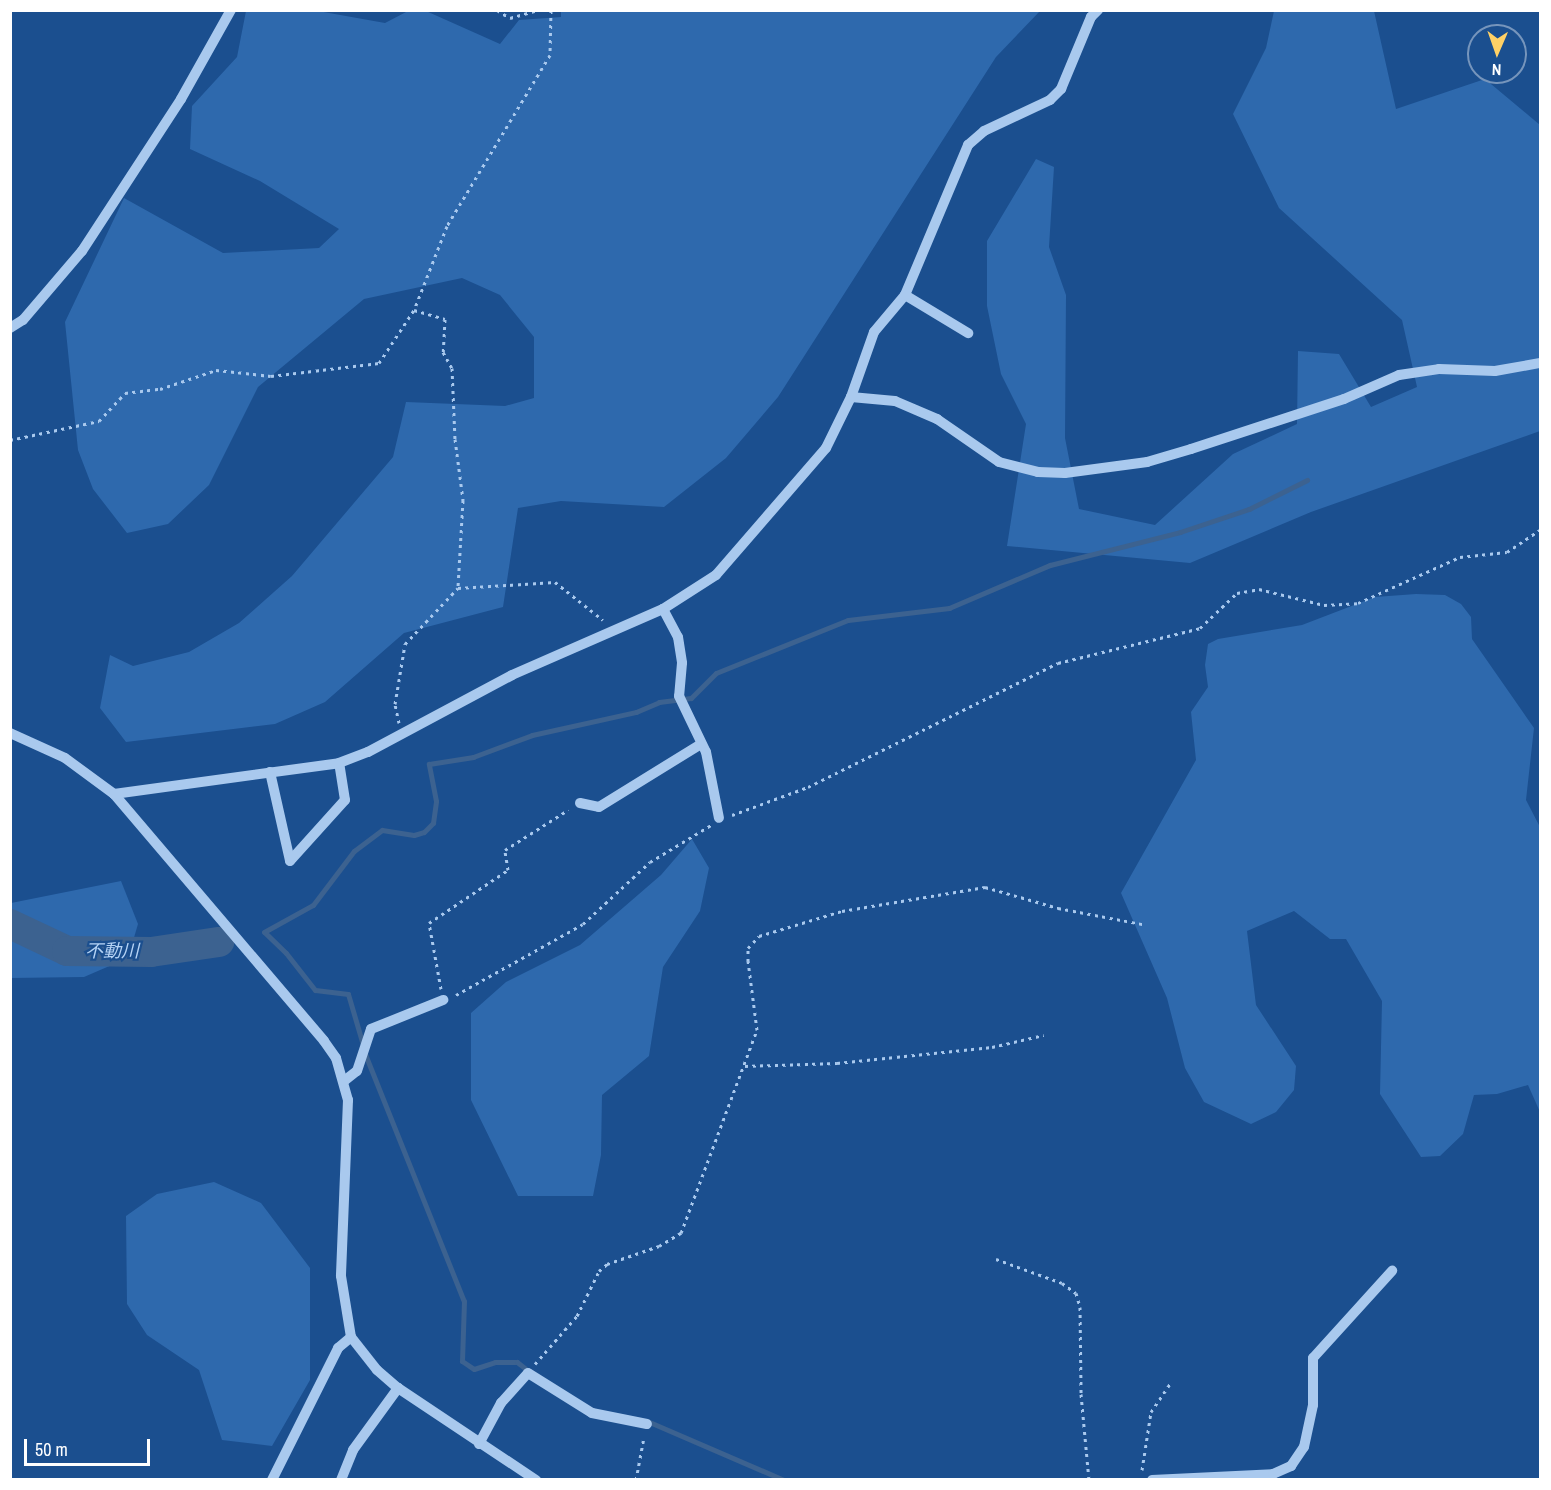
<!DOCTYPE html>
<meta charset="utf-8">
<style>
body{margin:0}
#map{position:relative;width:1551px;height:1490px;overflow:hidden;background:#1b4f8f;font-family:"Archivo Narrow","Noto Sans JP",sans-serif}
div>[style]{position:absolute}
.green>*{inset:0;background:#2e69ad}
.stream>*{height:5px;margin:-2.5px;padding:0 2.5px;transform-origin:2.5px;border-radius:2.5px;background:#3c6290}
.river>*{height:30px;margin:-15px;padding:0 15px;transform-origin:15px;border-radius:15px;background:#3c6290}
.path>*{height:3px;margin-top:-1.5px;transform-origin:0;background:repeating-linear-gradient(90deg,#a9c9ee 0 3px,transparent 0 7.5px)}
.minor>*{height:10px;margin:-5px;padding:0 5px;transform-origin:5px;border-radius:5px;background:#a9c9ee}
span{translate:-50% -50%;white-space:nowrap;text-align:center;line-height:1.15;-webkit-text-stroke:4.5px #1b4f8f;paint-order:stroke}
.water-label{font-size:18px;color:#b5d3f5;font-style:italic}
.frame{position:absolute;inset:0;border:12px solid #fff;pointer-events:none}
.north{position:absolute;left:1467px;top:24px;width:60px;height:60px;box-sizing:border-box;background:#1b4f8f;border:2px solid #7695bc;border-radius:50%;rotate:182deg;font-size:16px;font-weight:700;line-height:24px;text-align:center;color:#fff}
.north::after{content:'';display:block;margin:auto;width:21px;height:27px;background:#ffd166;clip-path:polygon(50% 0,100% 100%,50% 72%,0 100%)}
.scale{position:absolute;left:24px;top:1439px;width:126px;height:27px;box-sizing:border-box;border:3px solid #fff;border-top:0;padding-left:8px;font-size:18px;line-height:21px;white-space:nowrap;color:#fff;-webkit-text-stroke:4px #1b4f8f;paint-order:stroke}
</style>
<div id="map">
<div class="green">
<div style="clip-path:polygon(246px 11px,318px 11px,385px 23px,408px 11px,426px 11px,500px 44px,519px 20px,561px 17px,561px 11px,1040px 11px,996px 57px,778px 397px,726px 458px,664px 507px,561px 501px,518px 508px,503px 607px,404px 633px,325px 702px,275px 724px,126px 742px,100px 708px,110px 655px,133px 666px,189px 652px,239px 623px,292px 576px,393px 457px,406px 402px,505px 406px,534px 398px,534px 337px,500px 295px,462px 278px,364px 299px,258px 387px,209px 485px,168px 524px,127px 533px,93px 489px,78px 450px,65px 322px,124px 198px,223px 253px,319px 248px,339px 229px,260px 181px,190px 149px,192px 106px,237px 57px)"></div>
<div style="clip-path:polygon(1274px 11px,1374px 11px,1396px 109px,1485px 79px,1540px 125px,1540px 431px,1311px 512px,1190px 563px,1007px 546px,1026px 424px,1001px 374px,987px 306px,987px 241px,1036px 159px,1054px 167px,1049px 247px,1066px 295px,1065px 438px,1079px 509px,1155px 525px,1233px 454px,1297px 424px,1298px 351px,1339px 354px,1371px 407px,1417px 387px,1402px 320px,1279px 208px,1233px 114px,1266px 48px)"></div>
<div style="clip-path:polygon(1416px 594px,1445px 595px,1461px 604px,1471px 617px,1472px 639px,1534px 728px,1526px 800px,1540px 827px,1540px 1112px,1528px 1085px,1497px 1094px,1474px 1095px,1463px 1134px,1440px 1156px,1421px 1157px,1380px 1094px,1382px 1001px,1346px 939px,1330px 939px,1294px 911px,1247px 931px,1256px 1005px,1296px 1066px,1294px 1090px,1276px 1112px,1251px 1124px,1204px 1102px,1185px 1068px,1167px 998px,1121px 893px,1196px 760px,1191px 712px,1208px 687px,1205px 665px,1208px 644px,1218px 639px,1302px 625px,1375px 597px)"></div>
<div style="clip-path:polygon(692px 839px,709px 868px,700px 911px,663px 967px,649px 1056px,602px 1095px,601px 1155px,593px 1196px,518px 1196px,471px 1100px,471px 1013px,506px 982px,580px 945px,661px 875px)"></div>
<div style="clip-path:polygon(121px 881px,138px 924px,128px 958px,84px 977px,11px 978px,11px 903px)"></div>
<div style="clip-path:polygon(214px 1182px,261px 1203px,310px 1268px,310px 1380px,272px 1446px,222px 1440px,199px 1370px,147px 1335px,127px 1304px,126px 1216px,157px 1194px)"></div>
</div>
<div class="stream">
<div style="left:363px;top:1045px;width:53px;rotate:-106.4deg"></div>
<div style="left:348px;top:994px;width:33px;rotate:-173deg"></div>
<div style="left:315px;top:990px;width:47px;rotate:-128.1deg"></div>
<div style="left:286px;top:953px;width:30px;rotate:-136deg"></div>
<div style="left:264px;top:932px;width:56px;rotate:-28.9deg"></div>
<div style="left:313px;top:905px;width:68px;rotate:-52.8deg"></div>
<div style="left:354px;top:851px;width:35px;rotate:-37deg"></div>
<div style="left:382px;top:830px;width:32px;rotate:9deg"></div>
<div style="left:414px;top:835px;width:10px;rotate:-17deg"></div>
<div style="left:424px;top:832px;width:13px;rotate:-45deg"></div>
<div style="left:433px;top:823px;width:22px;rotate:-82deg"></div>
<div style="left:436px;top:801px;width:38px;rotate:-101deg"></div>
<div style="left:429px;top:764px;width:45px;rotate:-9deg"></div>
<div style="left:473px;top:757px;width:63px;rotate:-20.4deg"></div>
<div style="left:532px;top:735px;width:107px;rotate:-12.5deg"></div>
<div style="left:636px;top:712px;width:25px;rotate:-23deg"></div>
<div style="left:659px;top:702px;width:32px;rotate:-7deg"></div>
<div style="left:691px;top:698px;width:35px;rotate:-45deg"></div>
<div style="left:716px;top:673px;width:142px;rotate:-21.9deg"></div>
<div style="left:848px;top:620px;width:102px;rotate:-6.8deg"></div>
<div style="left:949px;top:608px;width:110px;rotate:-23.1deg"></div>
<div style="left:1050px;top:565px;width:134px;rotate:-14.2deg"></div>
<div style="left:1180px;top:532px;width:73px;rotate:-18.4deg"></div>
<div style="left:1249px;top:509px;width:65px;rotate:-26.6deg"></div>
<div style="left:365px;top:1054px;width:266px;rotate:68.2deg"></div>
<div style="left:464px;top:1301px;width:60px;rotate:91.9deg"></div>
<div style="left:462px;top:1361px;width:14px;rotate:34deg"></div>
<div style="left:474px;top:1369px;width:22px;rotate:-18deg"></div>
<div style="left:495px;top:1362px;width:22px"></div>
<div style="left:517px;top:1362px;width:16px;rotate:38deg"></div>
<div style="left:647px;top:1421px;width:149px;rotate:23.3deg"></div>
</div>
<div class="river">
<div style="left:10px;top:924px;width:63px;rotate:25.3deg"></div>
<div style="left:67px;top:951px;width:84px;rotate:0.7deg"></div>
<div style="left:151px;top:952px;width:69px;rotate:-8.4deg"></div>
</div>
<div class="path">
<div style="left:497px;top:10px;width:15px;rotate:32deg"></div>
<div style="left:510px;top:18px;width:29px;rotate:-16deg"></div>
<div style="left:551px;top:10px;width:45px;rotate:91.3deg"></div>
<div style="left:550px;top:55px;width:200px;rotate:121.1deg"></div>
<div style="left:447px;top:226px;width:90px;rotate:111.4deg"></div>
<div style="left:414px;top:310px;width:32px;rotate:16deg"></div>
<div style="left:445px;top:319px;width:33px;rotate:93deg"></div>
<div style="left:443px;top:352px;width:18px;rotate:61deg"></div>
<div style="left:452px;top:368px;width:71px;rotate:87.6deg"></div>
<div style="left:455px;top:439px;width:62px;rotate:82.5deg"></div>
<div style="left:463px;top:500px;width:88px;rotate:93.3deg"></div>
<div style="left:458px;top:588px;width:97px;rotate:-3.5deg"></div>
<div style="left:555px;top:582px;width:61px;rotate:38.4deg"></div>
<div style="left:10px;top:440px;width:91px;rotate:-12.1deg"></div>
<div style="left:99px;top:421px;width:38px;rotate:-47deg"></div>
<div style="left:125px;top:393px;width:35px;rotate:-7deg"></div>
<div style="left:160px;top:389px;width:59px;rotate:-18.7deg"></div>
<div style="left:216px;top:370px;width:55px;rotate:6.2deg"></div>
<div style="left:271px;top:376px;width:109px;rotate:-6.9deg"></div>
<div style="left:379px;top:363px;width:64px;rotate:-56.6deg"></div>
<div style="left:399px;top:723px;width:19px;rotate:-102deg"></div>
<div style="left:395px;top:704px;width:61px;rotate:-80.5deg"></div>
<div style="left:405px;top:644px;width:77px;rotate:-46.6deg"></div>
<div style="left:732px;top:815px;width:81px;rotate:-20.2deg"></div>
<div style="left:808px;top:787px;width:279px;rotate:-26.4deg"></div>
<div style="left:1058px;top:663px;width:146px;rotate:-13.8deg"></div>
<div style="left:1200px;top:628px;width:51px;rotate:-43.4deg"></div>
<div style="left:1237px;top:593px;width:22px;rotate:-10deg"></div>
<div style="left:1259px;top:589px;width:67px;rotate:13.8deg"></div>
<div style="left:1324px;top:605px;width:34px;rotate:-3deg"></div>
<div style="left:1358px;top:603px;width:112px;rotate:-24.3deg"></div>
<div style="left:1460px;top:557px;width:47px;rotate:-6.1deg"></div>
<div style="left:1507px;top:552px;width:40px;rotate:-34deg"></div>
<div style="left:441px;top:989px;width:67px;rotate:-100.3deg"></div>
<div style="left:429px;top:923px;width:95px;rotate:-33.9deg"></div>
<div style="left:508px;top:870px;width:20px;rotate:-99deg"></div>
<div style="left:505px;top:850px;width:75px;rotate:-32.4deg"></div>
<div style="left:456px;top:995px;width:145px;rotate:-29.2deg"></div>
<div style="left:583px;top:924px;width:91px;rotate:-42.8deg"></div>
<div style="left:650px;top:862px;width:71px;rotate:-31.2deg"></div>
<div style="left:745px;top:1066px;width:92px;rotate:-1.9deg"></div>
<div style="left:837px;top:1063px;width:156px;rotate:-5.9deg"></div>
<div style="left:992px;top:1047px;width:53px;rotate:-13deg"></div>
<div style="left:996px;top:1259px;width:70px;rotate:20deg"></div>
<div style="left:1062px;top:1283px;width:17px;rotate:36deg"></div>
<div style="left:1076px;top:1293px;width:15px;rotate:74deg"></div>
<div style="left:1080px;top:1307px;width:87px;rotate:89.3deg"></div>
<div style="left:1081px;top:1394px;width:86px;rotate:84.7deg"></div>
<div style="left:535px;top:1364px;width:64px;rotate:-48.8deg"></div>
<div style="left:577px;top:1316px;width:50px;rotate:-63.9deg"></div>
<div style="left:599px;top:1271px;width:11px;rotate:-41deg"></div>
<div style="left:607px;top:1264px;width:55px;rotate:-19.1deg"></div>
<div style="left:659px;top:1246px;width:26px;rotate:-31deg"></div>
<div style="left:681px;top:1233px;width:217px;rotate:-69.5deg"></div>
<div style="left:757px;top:1030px;width:70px;rotate:-97.4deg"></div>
<div style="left:748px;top:961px;width:13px;rotate:-90deg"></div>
<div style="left:748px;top:948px;width:16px;rotate:-47deg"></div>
<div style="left:759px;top:936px;width:87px;rotate:-16.8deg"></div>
<div style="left:842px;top:911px;width:145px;rotate:-9.5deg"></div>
<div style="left:985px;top:887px;width:76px;rotate:16deg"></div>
<div style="left:1058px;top:908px;width:86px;rotate:10.8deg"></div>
<div style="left:1142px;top:1470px;width:59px;rotate:-81.2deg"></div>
<div style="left:1151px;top:1412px;width:36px;rotate:-56deg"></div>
<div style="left:636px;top:1480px;width:44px;rotate:-79.5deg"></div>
</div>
<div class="minor">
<div style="left:905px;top:295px;width:74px;rotate:31.1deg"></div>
<div style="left:10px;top:328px;width:15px;rotate:-32deg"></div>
<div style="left:23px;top:320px;width:91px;rotate:-49.5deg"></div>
<div style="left:82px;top:251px;width:181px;rotate:-56.9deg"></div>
<div style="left:181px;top:99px;width:102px;rotate:-60.7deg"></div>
<div style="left:851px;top:397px;width:44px;rotate:5.2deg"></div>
<div style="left:895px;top:401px;width:46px;rotate:23.2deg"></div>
<div style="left:937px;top:419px;width:75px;rotate:34.7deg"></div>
<div style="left:999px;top:462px;width:40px;rotate:14.4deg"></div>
<div style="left:1038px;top:472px;width:27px;rotate:2deg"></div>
<div style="left:1065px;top:473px;width:83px;rotate:-7.6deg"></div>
<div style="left:1147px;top:462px;width:46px;rotate:-16.5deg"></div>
<div style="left:1191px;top:449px;width:161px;rotate:-18.1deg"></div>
<div style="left:1344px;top:399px;width:60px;rotate:-23.6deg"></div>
<div style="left:1399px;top:375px;width:40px;rotate:-8.5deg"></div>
<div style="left:1439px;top:369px;width:56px;rotate:2deg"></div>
<div style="left:1495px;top:371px;width:46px;rotate:-10.1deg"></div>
<div style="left:663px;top:609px;width:32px;rotate:62deg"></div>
<div style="left:678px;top:637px;width:26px;rotate:81deg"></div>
<div style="left:682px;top:663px;width:33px;rotate:95deg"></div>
<div style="left:679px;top:696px;width:62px;rotate:64.3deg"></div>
<div style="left:706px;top:752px;width:67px;rotate:78.9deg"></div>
<div style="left:10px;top:733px;width:60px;rotate:24.4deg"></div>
<div style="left:65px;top:758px;width:61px;rotate:36.3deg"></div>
<div style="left:114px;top:794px;width:324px;rotate:49.6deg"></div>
<div style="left:324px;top:1041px;width:21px;rotate:55deg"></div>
<div style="left:336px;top:1058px;width:44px;rotate:74.1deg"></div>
<div style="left:348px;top:1100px;width:176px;rotate:92.3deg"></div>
<div style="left:341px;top:1276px;width:62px;rotate:80.7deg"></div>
<div style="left:351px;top:1337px;width:42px;rotate:51.8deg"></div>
<div style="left:377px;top:1370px;width:28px;rotate:41deg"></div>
<div style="left:398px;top:1388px;width:166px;rotate:33.7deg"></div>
<div style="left:270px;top:772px;width:91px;rotate:77.3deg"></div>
<div style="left:290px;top:861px;width:82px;rotate:-48deg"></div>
<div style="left:345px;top:800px;width:37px;rotate:-99deg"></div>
<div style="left:114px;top:794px;width:227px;rotate:-7.8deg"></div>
<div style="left:339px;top:763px;width:31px;rotate:-21deg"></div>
<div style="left:368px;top:752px;width:163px;rotate:-28.1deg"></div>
<div style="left:512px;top:675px;width:165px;rotate:-23.6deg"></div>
<div style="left:663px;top:609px;width:63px;rotate:-32.7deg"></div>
<div style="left:716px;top:575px;width:168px;rotate:-49.1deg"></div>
<div style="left:826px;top:448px;width:57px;rotate:-63.9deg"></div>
<div style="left:851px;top:397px;width:69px;rotate:-70.5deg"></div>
<div style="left:874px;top:332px;width:48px;rotate:-50deg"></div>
<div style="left:905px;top:295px;width:163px;rotate:-67.2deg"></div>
<div style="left:968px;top:145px;width:21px;rotate:-41deg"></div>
<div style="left:984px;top:131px;width:73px;rotate:-25.2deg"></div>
<div style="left:1050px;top:100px;width:16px;rotate:-45deg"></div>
<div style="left:1061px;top:89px;width:78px;rotate:-67.4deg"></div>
<div style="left:1091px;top:17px;width:10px;rotate:-45deg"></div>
<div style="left:580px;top:803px;width:19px;rotate:12deg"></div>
<div style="left:599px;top:807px;width:120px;rotate:-31.7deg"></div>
<div style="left:344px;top:1081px;width:16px;rotate:-38deg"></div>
<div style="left:357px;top:1071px;width:44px;rotate:-71.6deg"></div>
<div style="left:371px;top:1029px;width:78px;rotate:-21.9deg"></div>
<div style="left:479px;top:1444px;width:47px;rotate:-61.8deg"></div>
<div style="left:501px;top:1403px;width:40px;rotate:-48deg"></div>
<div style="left:528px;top:1373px;width:75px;rotate:32deg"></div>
<div style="left:592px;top:1413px;width:56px;rotate:11.3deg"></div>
<div style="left:272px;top:1480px;width:148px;rotate:-63.4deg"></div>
<div style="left:338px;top:1348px;width:17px;rotate:-40deg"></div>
<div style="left:341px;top:1480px;width:32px;rotate:-68deg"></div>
<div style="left:353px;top:1450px;width:77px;rotate:-54deg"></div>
<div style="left:1152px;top:1480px;width:121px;rotate:-2.8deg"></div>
<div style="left:1273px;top:1474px;width:20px;rotate:-24deg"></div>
<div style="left:1291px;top:1466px;width:23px;rotate:-56deg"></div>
<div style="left:1304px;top:1447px;width:43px;rotate:-77.9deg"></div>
<div style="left:1313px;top:1405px;width:47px;rotate:-90deg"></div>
<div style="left:1313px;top:1358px;width:118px;rotate:-47.8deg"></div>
</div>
<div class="water-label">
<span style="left:112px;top:951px">不動川</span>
</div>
<div class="frame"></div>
<div class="north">N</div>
<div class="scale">50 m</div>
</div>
